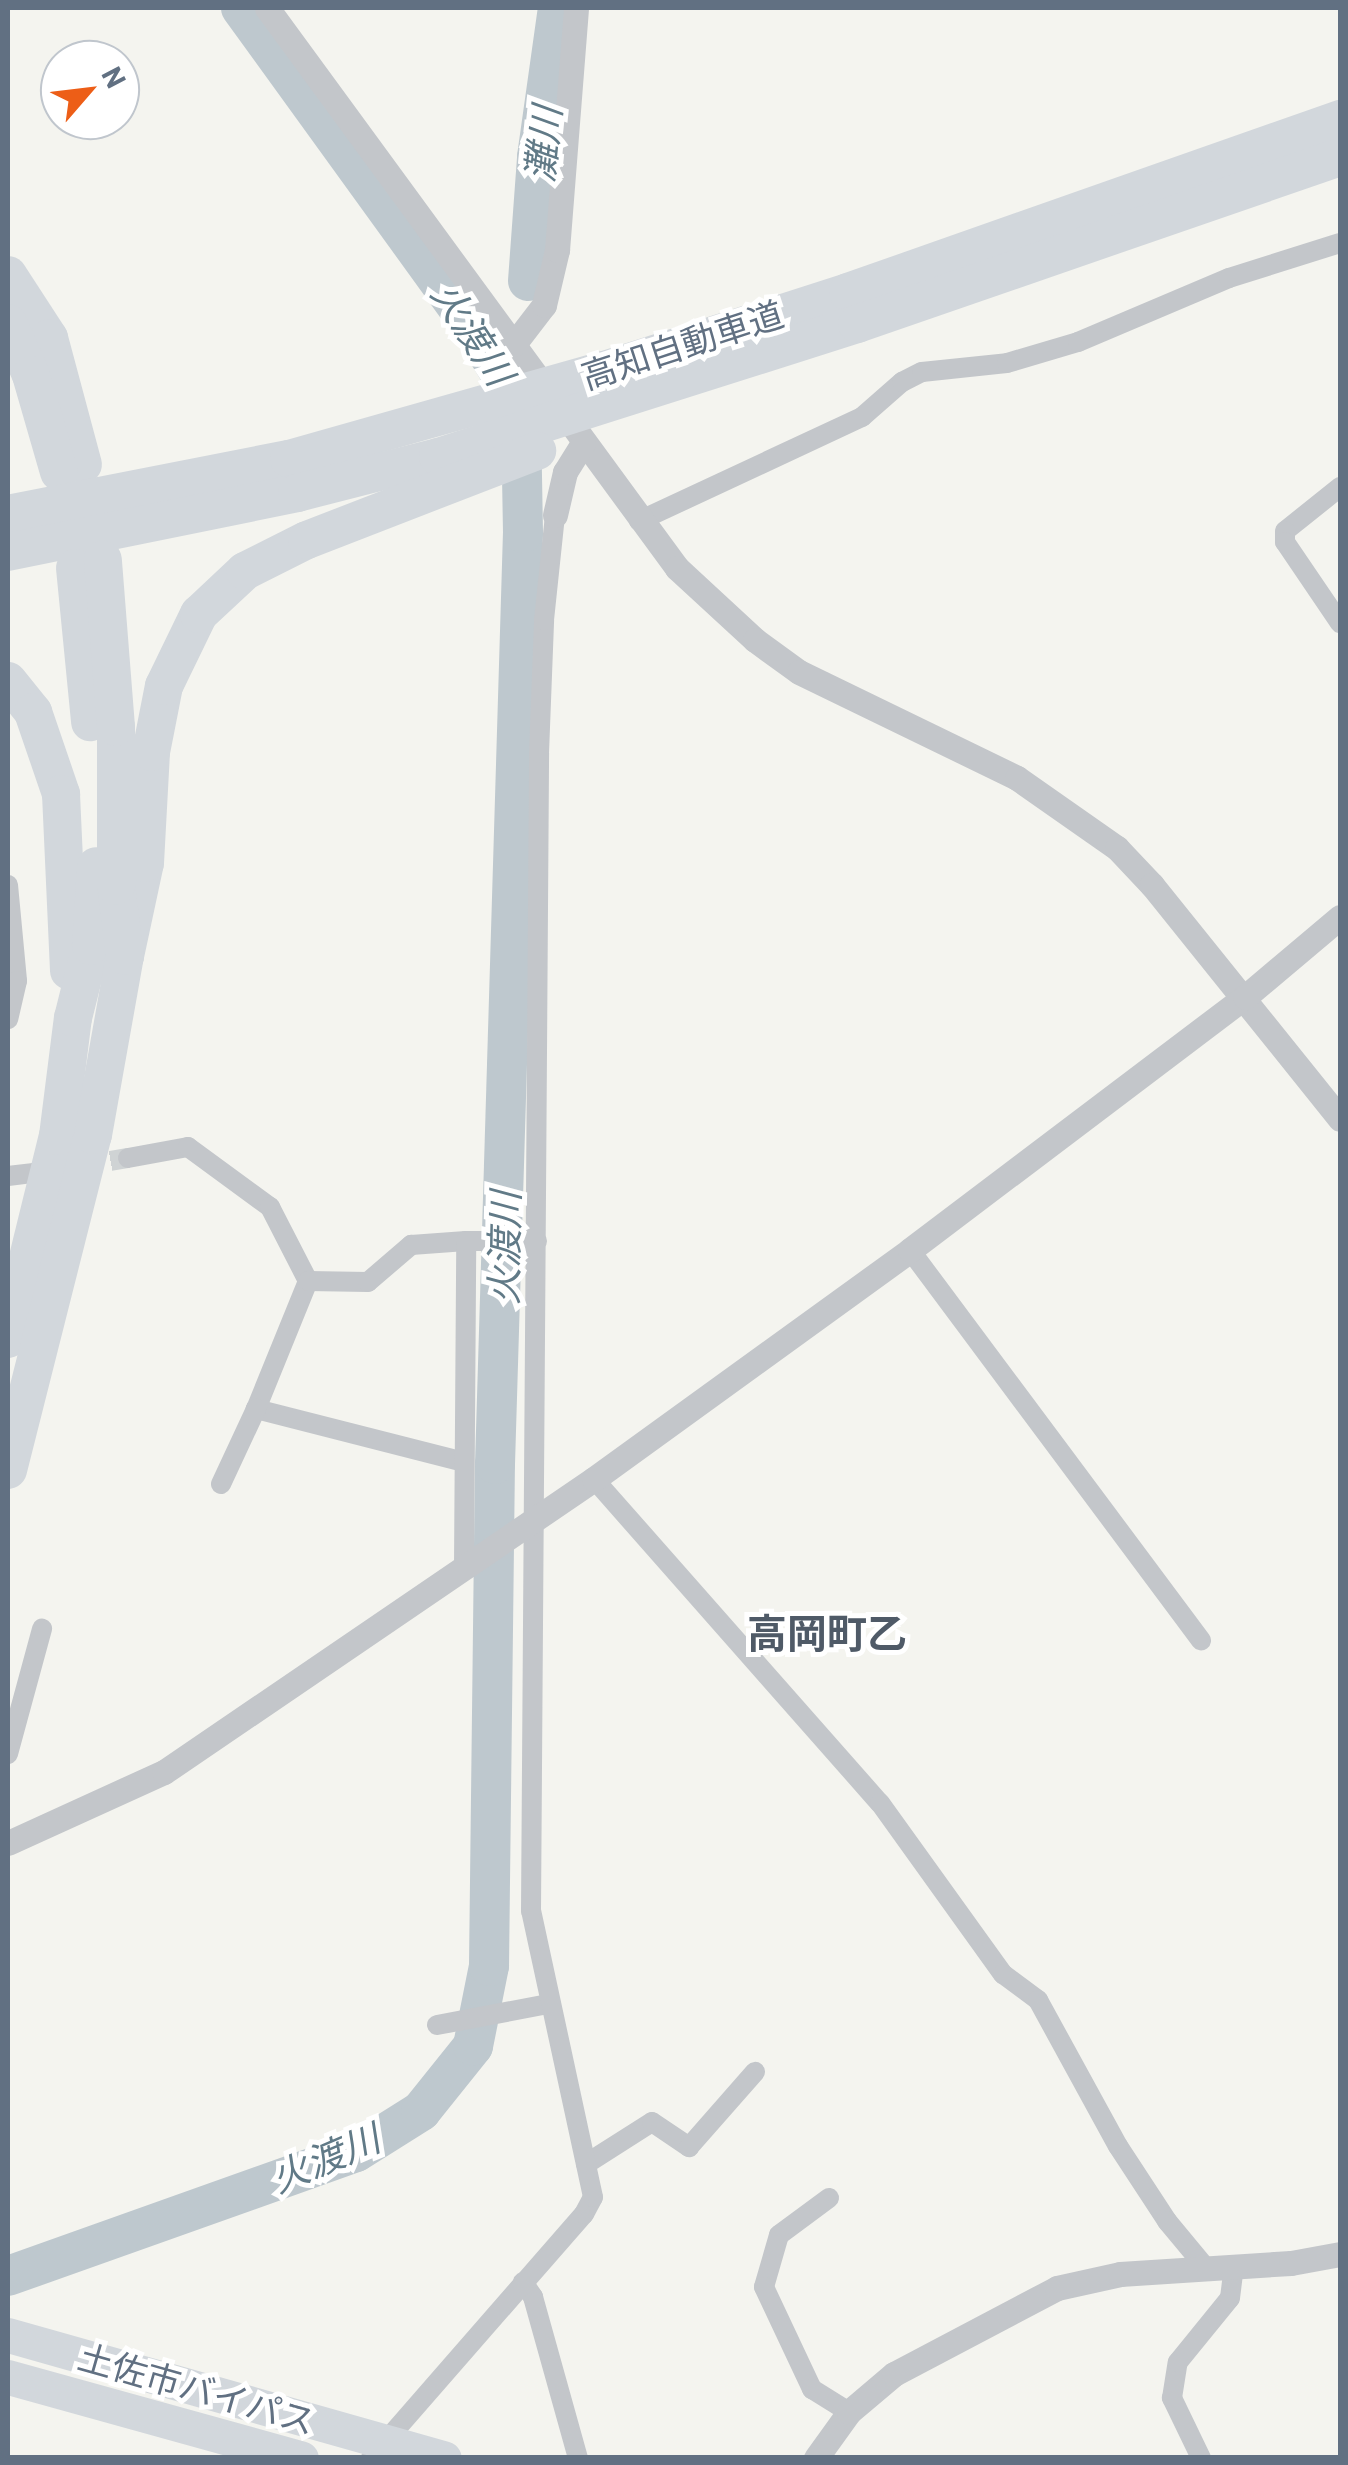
<!DOCTYPE html>
<meta charset="utf-8">
<style>
body{margin:0}
#map{position:relative;width:1348px;height:2465px;overflow:hidden;background:#f4f4ef;font-family:Barlow,"Noto Sans JP",sans-serif}
div>[style]{position:absolute}
.river>*{height:40px;margin:-20px;padding:0 20px;transform-origin:20px;border-radius:20px;background:#bec8ce}
.minor-tunnel>*{height:20px;margin-top:-10px;transform-origin:0;background:repeating-linear-gradient(90deg,#cfd3d4 0 20px,transparent 0 30px)}
.minor>*{height:20px;margin:-10px;padding:0 10px;transform-origin:10px;border-radius:10px;background:#c3c6ca}
.tertiary>*{height:25px;margin:-12.5px;padding:0 12.5px;transform-origin:12.5px;border-radius:12.5px;background:#c3c6ca}
.trunk>*{height:35px;margin:-17.5px;padding:0 17.5px;transform-origin:17.5px;border-radius:17.5px;background:#d2d7dc}
.motorway>*{height:38px;margin:-19px;padding:0 19px;transform-origin:19px;border-radius:19px;background:#d2d7dc}
span{translate:-50% -50%;white-space:nowrap;text-align:center;line-height:1.15;-webkit-text-stroke:10px #fff;paint-order:stroke}
.street-label{font-size:35px;color:#617082}
.water-label{font-size:38px;color:#617a87;font-style:italic}
.quarter-label{font-size:40px;color:#4f5a67;font-weight:700}
.frame{position:absolute;inset:0;border:10px solid #617082;pointer-events:none}
.north{position:absolute;left:40px;top:40px;width:100px;height:100px;box-sizing:border-box;background:#fff;border:2px solid #c0c6cd;border-radius:50%;rotate:62deg;font-size:28px;font-weight:700;line-height:40px;text-align:center;color:#617082}
.north::after{content:'';display:block;margin:auto;width:35px;height:45px;background:#ed5e17;clip-path:polygon(50% 0,100% 100%,50% 72%,0 100%)}
</style>
<div id="map">
<div class="river">
<div style="left:241px;top:8px;width:390px;rotate:54.1deg"></div>
<div style="left:470px;top:324px;width:96px;rotate:58.6deg"></div>
<div style="left:528px;top:281px;width:124px;rotate:-85.8deg"></div>
<div style="left:537px;top:157px;width:150px;rotate:-82deg"></div>
<div style="left:8px;top:2276px;width:369px;rotate:-19.6deg"></div>
<div style="left:356px;top:2152px;width:77px;rotate:-32.2deg"></div>
<div style="left:421px;top:2111px;width:83px;rotate:-51.3deg"></div>
<div style="left:473px;top:2046px;width:82px;rotate:-78.7deg"></div>
<div style="left:489px;top:1966px;width:502px;rotate:-89.32deg"></div>
<div style="left:495px;top:1464px;width:931px;rotate:-88.28deg"></div>
<div style="left:523px;top:533px;width:111px;rotate:-91deg"></div>
</div>
<div class="minor-tunnel">
<div style="left:81px;top:1166px;width:48px;rotate:-9.7deg"></div>
</div>
<div class="minor">
<div style="left:1340px;top:487px;width:70px;rotate:141.3deg"></div>
<div style="left:1285px;top:531px;width:11px;rotate:90deg"></div>
<div style="left:1285px;top:542px;width:98px;rotate:55.8deg"></div>
<div style="left:639px;top:521px;width:246px;rotate:-25deg"></div>
<div style="left:862px;top:417px;width:53px;rotate:-41.2deg"></div>
<div style="left:902px;top:382px;width:22px;rotate:-27deg"></div>
<div style="left:922px;top:372px;width:85px;rotate:-6deg"></div>
<div style="left:1007px;top:363px;width:74px;rotate:-16.5deg"></div>
<div style="left:1078px;top:342px;width:164px;rotate:-23deg"></div>
<div style="left:1229px;top:278px;width:116px;rotate:-17.5deg"></div>
<div style="left:8px;top:885px;width:96px;rotate:84.6deg"></div>
<div style="left:17px;top:981px;width:39px;rotate:103deg"></div>
<div style="left:128px;top:1158px;width:61px;rotate:-10.4deg"></div>
<div style="left:188px;top:1147px;width:102px;rotate:36.2deg"></div>
<div style="left:270px;top:1207px;width:83px;rotate:62.8deg"></div>
<div style="left:8px;top:1176px;width:24px;rotate:-7deg"></div>
<div style="left:910px;top:1250px;width:487px;rotate:53.3deg"></div>
<div style="left:464px;top:1462px;width:215px;rotate:-165.7deg"></div>
<div style="left:256px;top:1409px;width:138px;rotate:-67.9deg"></div>
<div style="left:308px;top:1281px;width:60px;rotate:1deg"></div>
<div style="left:368px;top:1282px;width:57px;rotate:-40.7deg"></div>
<div style="left:411px;top:1245px;width:55px;rotate:-4.2deg"></div>
<div style="left:594px;top:1479px;width:432px;rotate:48.6deg"></div>
<div style="left:880px;top:1803px;width:211px;rotate:54.3deg"></div>
<div style="left:1003px;top:1974px;width:44px;rotate:36.6deg"></div>
<div style="left:1038px;top:2000px;width:166px;rotate:61.3deg"></div>
<div style="left:1118px;top:2146px;width:90px;rotate:56.8deg"></div>
<div style="left:1167px;top:2221px;width:61px;rotate:50.3deg"></div>
<div style="left:221px;top:1484px;width:83px;rotate:-65deg"></div>
<div style="left:464px;top:1566px;width:325px;rotate:-89.6deg"></div>
<div style="left:466px;top:1241px;width:71px"></div>
<div style="left:8px;top:1754px;width:130px;rotate:-74.8deg"></div>
<div style="left:437px;top:2025px;width:113px;rotate:-10.7deg"></div>
<div style="left:586px;top:2164px;width:78px;rotate:-32.5deg"></div>
<div style="left:652px;top:2122px;width:45px;rotate:34deg"></div>
<div style="left:689px;top:2147px;width:100px;rotate:-48.7deg"></div>
<div style="left:829px;top:2198px;width:62px;rotate:143.5deg"></div>
<div style="left:779px;top:2235px;width:54px;rotate:106.1deg"></div>
<div style="left:764px;top:2287px;width:113px;rotate:64.8deg"></div>
<div style="left:812px;top:2389px;width:44px;rotate:31.9deg"></div>
<div style="left:523px;top:2282px;width:18px;rotate:56deg"></div>
<div style="left:533px;top:2297px;width:167px;rotate:74.4deg"></div>
<div style="left:371px;top:2458px;width:324px;rotate:-48.9deg"></div>
<div style="left:584px;top:2214px;width:19px;rotate:-62deg"></div>
<div style="left:593px;top:2197px;width:293px;rotate:-102.2deg"></div>
<div style="left:531px;top:1911px;width:1158px;rotate:-89.6deg"></div>
<div style="left:539px;top:753px;width:133px;rotate:-87.8deg"></div>
<div style="left:544px;top:620px;width:106px;rotate:-84deg"></div>
<div style="left:1201px;top:2458px;width:67px;rotate:-115.8deg"></div>
<div style="left:1172px;top:2398px;width:36px;rotate:-81deg"></div>
<div style="left:1178px;top:2362px;width:82px;rotate:-50.9deg"></div>
<div style="left:1230px;top:2298px;width:32px;rotate:-83deg"></div>
</div>
<div class="tertiary">
<div style="left:267px;top:8px;width:694px;rotate:53.79deg"></div>
<div style="left:677px;top:568px;width:106px;rotate:42.7deg"></div>
<div style="left:755px;top:640px;width:54px;rotate:36deg"></div>
<div style="left:799px;top:672px;width:242px;rotate:25.9deg"></div>
<div style="left:1017px;top:778px;width:122px;rotate:35deg"></div>
<div style="left:1117px;top:848px;width:51px;rotate:46.6deg"></div>
<div style="left:1152px;top:885px;width:300px;rotate:51.2deg"></div>
<div style="left:514px;top:344px;width:49px;rotate:-52.4deg"></div>
<div style="left:544px;top:305px;width:57px;rotate:-76.7deg"></div>
<div style="left:557px;top:250px;width:243px;rotate:-85.5deg"></div>
<div style="left:555px;top:515px;width:44px;rotate:-76.9deg"></div>
<div style="left:565px;top:472px;width:34px;rotate:-58deg"></div>
<div style="left:8px;top:1843px;width:171px;rotate:-24.5deg"></div>
<div style="left:164px;top:1772px;width:520px;rotate:-34.27deg"></div>
<div style="left:594px;top:1479px;width:390px;rotate:-35.9deg"></div>
<div style="left:910px;top:1250px;width:420px;rotate:-37.1deg"></div>
<div style="left:1245px;top:997px;width:124px;rotate:-40.1deg"></div>
<div style="left:816px;top:2458px;width:57px;rotate:-54.3deg"></div>
<div style="left:849px;top:2412px;width:59px;rotate:-40.2deg"></div>
<div style="left:894px;top:2374px;width:184px;rotate:-27.8deg"></div>
<div style="left:1057px;top:2288px;width:65px;rotate:-12.5deg"></div>
<div style="left:1120px;top:2274px;width:171px;rotate:-3.7deg"></div>
<div style="left:1291px;top:2263px;width:50px;rotate:-10.4deg"></div>
</div>
<div class="trunk">
<div style="left:8px;top:2335px;width:453px;rotate:15.8deg"></div>
<div style="left:8px;top:2377px;width:304px;rotate:15.5deg"></div>
</div>
<div class="motorway">
<div style="left:8px;top:275px;width:75px;rotate:56.9deg"></div>
<div style="left:49px;top:338px;width:131px;rotate:75deg"></div>
<div style="left:8px;top:323px;width:57px;rotate:66.1deg"></div>
<div style="left:31px;top:375px;width:101px;rotate:73.9deg"></div>
<div style="left:8px;top:514px;width:286px;rotate:-11.1deg"></div>
<div style="left:289px;top:459px;width:327px;rotate:-15.8deg"></div>
<div style="left:604px;top:370px;width:256px;rotate:-17.7deg"></div>
<div style="left:848px;top:292px;width:522px;rotate:-19.37deg"></div>
<div style="left:8px;top:552px;width:295px;rotate:-11.5deg"></div>
<div style="left:297px;top:493px;width:146px;rotate:-14.3deg"></div>
<div style="left:438px;top:457px;width:440px;rotate:-17.6deg"></div>
<div style="left:857px;top:324px;width:511px;rotate:-19.07deg"></div>
<div style="left:75px;top:568px;width:155px;rotate:84.4deg"></div>
<div style="left:8px;top:681px;width:40px;rotate:51deg"></div>
<div style="left:33px;top:712px;width:87px;rotate:71.1deg"></div>
<div style="left:61px;top:794px;width:177px;rotate:87.4deg"></div>
<div style="left:125px;top:956px;width:95px;rotate:-77.9deg"></div>
<div style="left:145px;top:863px;width:111px;rotate:-86.9deg"></div>
<div style="left:151px;top:752px;width:67px;rotate:-78.9deg"></div>
<div style="left:164px;top:686px;width:80px;rotate:-64.1deg"></div>
<div style="left:199px;top:614px;width:63px;rotate:-43.1deg"></div>
<div style="left:245px;top:571px;width:69px;rotate:-26.6deg"></div>
<div style="left:307px;top:540px;width:247px;rotate:-21.2deg"></div>
<div style="left:8px;top:1339px;width:209px;rotate:-76.2deg"></div>
<div style="left:58px;top:1136px;width:119px;rotate:-82.8deg"></div>
<div style="left:73px;top:1018px;width:74px;rotate:-76deg"></div>
<div style="left:91px;top:946px;width:80px;rotate:-86.4deg"></div>
<div style="left:8px;top:1470px;width:346px;rotate:-75.8deg"></div>
<div style="left:93px;top:1135px;width:182px;rotate:-79.9deg"></div>
<div style="left:125px;top:956px;width:71px;rotate:-97.3deg"></div>
<div style="left:116px;top:886px;width:159px;rotate:-90deg"></div>
<div style="left:116px;top:727px;width:168px;rotate:-94.5deg"></div>
</div>
<div class="street-label">
<span style="left:682px;top:344px;rotate:-18deg">高知自動車道</span>
<span style="left:197px;top:2388px;rotate:16deg">土佐市バイパス</span>
</div>
<div class="water-label">
<span style="left:543px;top:144px;rotate:-84deg">灘川</span>
<span style="left:473px;top:333px;rotate:57deg">火渡川</span>
<span style="left:504px;top:1248px;rotate:-89deg">火渡川</span>
<span style="left:325px;top:2158px;rotate:-23deg">火渡川</span>
</div>
<div class="quarter-label">
<span style="left:827px;top:1632px">高岡町乙</span>
</div>
<div class="frame"></div>
<div class="north">N</div>
</div>
